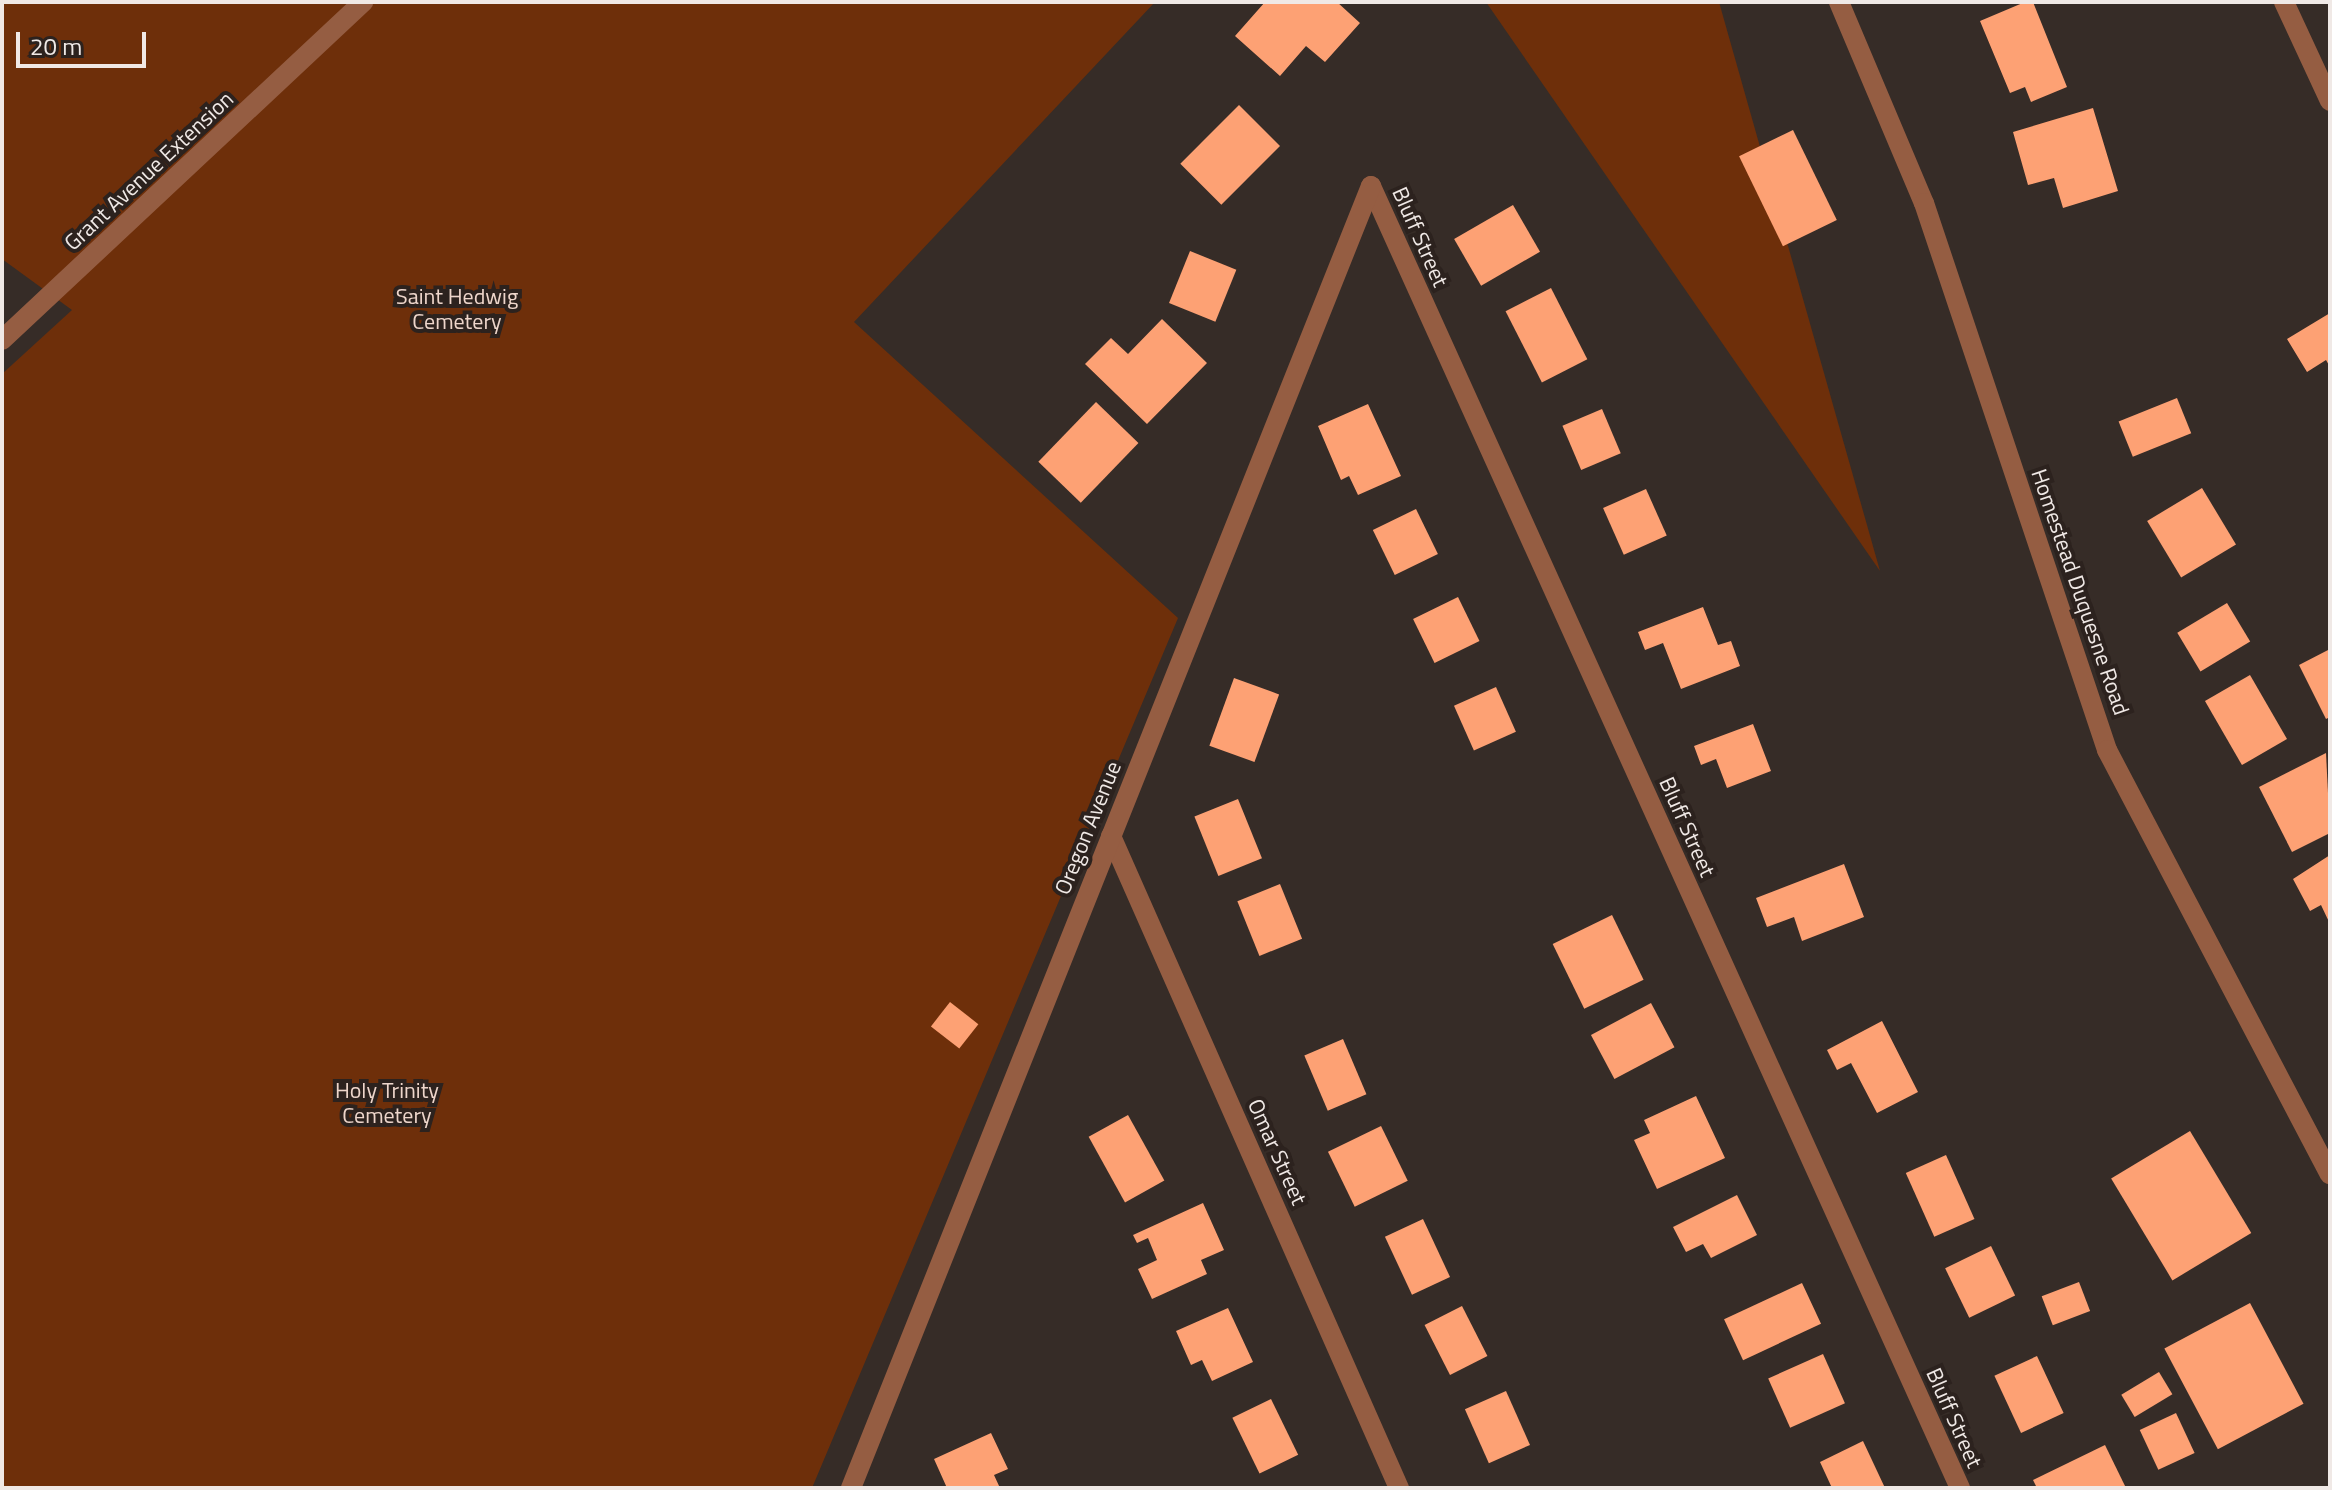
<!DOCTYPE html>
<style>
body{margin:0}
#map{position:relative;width:2332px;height:1490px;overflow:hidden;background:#362c27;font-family:"Titillium Web",sans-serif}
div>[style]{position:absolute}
.green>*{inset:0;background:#6e2f0a}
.building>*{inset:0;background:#fda174;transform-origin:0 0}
.minor>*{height:20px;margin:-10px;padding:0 10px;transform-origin:10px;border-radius:10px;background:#955d42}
.tertiary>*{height:20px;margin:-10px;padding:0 10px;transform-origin:10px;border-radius:10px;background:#955d42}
span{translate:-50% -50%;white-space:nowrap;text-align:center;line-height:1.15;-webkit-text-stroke:8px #2c221e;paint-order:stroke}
.street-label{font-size:22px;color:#f0e9e6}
.park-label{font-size:22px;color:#eed6cb}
.frame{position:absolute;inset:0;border:4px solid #f0e9e6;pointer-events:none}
.scale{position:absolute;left:16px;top:32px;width:130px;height:36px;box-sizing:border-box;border:4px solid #f0e9e6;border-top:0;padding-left:10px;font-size:24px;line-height:28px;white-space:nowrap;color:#f0e9e6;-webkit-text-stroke:6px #2c221e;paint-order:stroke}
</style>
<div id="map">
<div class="green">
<div style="clip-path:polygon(2px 2px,1155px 2px,854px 322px,1178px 618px,812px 1488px,2px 1488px,2px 374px,72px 310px,2px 259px)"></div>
<div style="clip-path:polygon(1486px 2px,1719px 2px,1880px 571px)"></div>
</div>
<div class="building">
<div style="clip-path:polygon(1265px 2px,1337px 2px,1360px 23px,1325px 62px,1306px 46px,1280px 76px,1235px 36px)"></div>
<div style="clip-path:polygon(2025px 2px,2033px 2px,2067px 87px,2031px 102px,2025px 87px,2010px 93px,1980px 21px)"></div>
<div style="left:1239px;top:105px;width:58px;height:83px;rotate:45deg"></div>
<div style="clip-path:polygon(2093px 108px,2118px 191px,2063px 208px,2054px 178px,2028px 185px,2013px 132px)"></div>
<div style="left:1793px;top:130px;width:100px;height:60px;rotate:64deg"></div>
<div style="left:1513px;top:205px;width:54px;height:68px;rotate:60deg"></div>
<div style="left:1190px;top:251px;width:50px;height:56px;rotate:22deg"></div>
<div style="left:1551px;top:288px;width:80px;height:51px;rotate:63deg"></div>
<div style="clip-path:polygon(2330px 313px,2330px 367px,2326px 360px,2307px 372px,2287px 339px)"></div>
<div style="clip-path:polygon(1162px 319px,1207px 363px,1147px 424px,1085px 364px,1111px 338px,1128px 354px)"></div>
<div style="left:2177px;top:398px;width:38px;height:63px;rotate:68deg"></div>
<div style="left:1096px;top:402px;width:59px;height:83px;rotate:44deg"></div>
<div style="clip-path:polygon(1368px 404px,1401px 476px,1358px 495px,1349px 476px,1341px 480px,1318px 426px)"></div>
<div style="left:1602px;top:409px;width:48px;height:43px;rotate:67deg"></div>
<div style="left:2202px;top:488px;width:66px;height:64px;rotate:59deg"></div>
<div style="left:1646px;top:489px;width:51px;height:47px;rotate:66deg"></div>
<div style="left:1416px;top:509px;width:50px;height:48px;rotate:64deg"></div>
<div style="left:1458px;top:597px;width:49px;height:50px;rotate:64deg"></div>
<div style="left:2227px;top:603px;width:45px;height:58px;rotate:59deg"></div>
<div style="clip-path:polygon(1703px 607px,1718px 645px,1731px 641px,1740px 666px,1681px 689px,1663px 643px,1645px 650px,1638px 632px)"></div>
<div style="clip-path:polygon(2330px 649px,2330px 717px,2326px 719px,2299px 665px)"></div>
<div style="left:2250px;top:675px;width:74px;height:52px;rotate:60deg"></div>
<div style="left:1234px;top:678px;width:48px;height:72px;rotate:20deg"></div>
<div style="left:1496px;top:687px;width:49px;height:46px;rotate:66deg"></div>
<div style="clip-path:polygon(1753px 724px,1771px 771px,1727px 788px,1716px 759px,1701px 765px,1694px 746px)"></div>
<div style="clip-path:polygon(2326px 753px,2330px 833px,2292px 852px,2259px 787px)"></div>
<div style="left:1238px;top:799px;width:64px;height:47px;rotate:68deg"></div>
<div style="clip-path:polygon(2330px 855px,2330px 924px,2321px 905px,2310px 911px,2293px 879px)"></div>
<div style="clip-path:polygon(1844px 864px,1864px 917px,1802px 941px,1794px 917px,1767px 927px,1756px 898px)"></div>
<div style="left:1280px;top:884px;width:59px;height:46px;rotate:68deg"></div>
<div style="left:1612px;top:915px;width:72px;height:66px;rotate:64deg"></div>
<div style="left:950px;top:1002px;width:36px;height:31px;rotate:38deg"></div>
<div style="left:1651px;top:1003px;width:50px;height:68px;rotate:62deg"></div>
<div style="clip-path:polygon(1882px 1021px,1918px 1092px,1877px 1113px,1851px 1063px,1837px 1070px,1827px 1050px)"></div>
<div style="left:1343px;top:1039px;width:60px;height:42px;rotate:67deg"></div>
<div style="clip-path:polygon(1696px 1096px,1725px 1158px,1657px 1189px,1634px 1140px,1650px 1133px,1644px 1120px)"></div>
<div style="left:1128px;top:1115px;width:75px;height:45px;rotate:61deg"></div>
<div style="left:1381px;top:1126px;width:61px;height:59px;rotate:64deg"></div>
<div style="left:2190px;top:1131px;width:119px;height:92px;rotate:59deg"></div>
<div style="left:1946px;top:1155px;width:70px;height:44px;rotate:66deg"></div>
<div style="clip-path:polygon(1737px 1195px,1757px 1235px,1711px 1258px,1703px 1244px,1686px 1252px,1673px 1227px)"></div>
<div style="clip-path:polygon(1203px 1203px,1224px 1250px,1201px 1260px,1207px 1274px,1152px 1299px,1138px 1269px,1157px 1260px,1148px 1238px,1137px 1243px,1133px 1235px)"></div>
<div style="left:1423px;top:1219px;width:64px;height:42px;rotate:65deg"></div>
<div style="left:1991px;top:1246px;width:55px;height:51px;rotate:64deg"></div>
<div style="left:2079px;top:1282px;width:31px;height:40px;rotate:69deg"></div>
<div style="left:1802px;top:1283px;width:45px;height:86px;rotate:65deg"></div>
<div style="left:2250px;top:1303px;width:114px;height:97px;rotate:62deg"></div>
<div style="left:1462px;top:1306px;width:56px;height:42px;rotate:63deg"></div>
<div style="clip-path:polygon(1228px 1308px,1253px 1362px,1212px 1381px,1202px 1360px,1191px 1365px,1176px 1331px)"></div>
<div style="left:1823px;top:1354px;width:54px;height:60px;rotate:66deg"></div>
<div style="left:2037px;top:1356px;width:63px;height:47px;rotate:65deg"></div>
<div style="left:2159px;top:1372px;width:26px;height:44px;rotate:59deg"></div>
<div style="left:1506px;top:1391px;width:59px;height:45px;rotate:66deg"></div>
<div style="left:1271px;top:1399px;width:62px;height:43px;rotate:64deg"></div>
<div style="left:2176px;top:1413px;width:44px;height:40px;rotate:65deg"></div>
<div style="clip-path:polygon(991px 1433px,1008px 1469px,994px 1475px,1000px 1488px,947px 1488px,934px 1459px)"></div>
<div style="clip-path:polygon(1863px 1441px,1885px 1488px,1832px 1488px,1820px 1462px)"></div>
<div style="clip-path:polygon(2105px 1445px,2126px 1488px,2037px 1488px,2033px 1480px)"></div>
</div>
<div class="minor">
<div style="left:2284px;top:2px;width:109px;rotate:65.1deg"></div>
<div style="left:1371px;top:186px;width:1429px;rotate:65.66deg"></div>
<div style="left:2px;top:340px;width:495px;rotate:-43.1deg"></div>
<div style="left:1111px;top:836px;width:713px;rotate:66.17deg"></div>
<div style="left:851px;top:1488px;width:1402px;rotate:-68.23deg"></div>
</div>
<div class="tertiary">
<div style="left:1839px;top:2px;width:218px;rotate:67.1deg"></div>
<div style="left:1924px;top:203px;width:577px;rotate:71.5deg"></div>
<div style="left:2107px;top:750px;width:479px;rotate:62.3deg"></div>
</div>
<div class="street-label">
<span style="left:149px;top:171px;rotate:-43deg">Grant Avenue Extension</span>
<span style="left:1420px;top:237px;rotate:66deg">Bluff Street</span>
<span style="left:2080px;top:592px;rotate:71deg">Homestead Duquesne Road</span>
<span style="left:1687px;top:827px;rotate:66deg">Bluff Street</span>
<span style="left:1088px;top:828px;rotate:-68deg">Oregon Avenue</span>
<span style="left:1277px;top:1152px;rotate:66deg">Omar Street</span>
<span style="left:1954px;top:1418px;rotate:66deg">Bluff Street</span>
</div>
<div class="park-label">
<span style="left:457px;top:309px">Saint Hedwig<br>Cemetery</span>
<span style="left:387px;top:1103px">Holy Trinity<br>Cemetery</span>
</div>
<div class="frame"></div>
<div class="scale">20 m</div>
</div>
